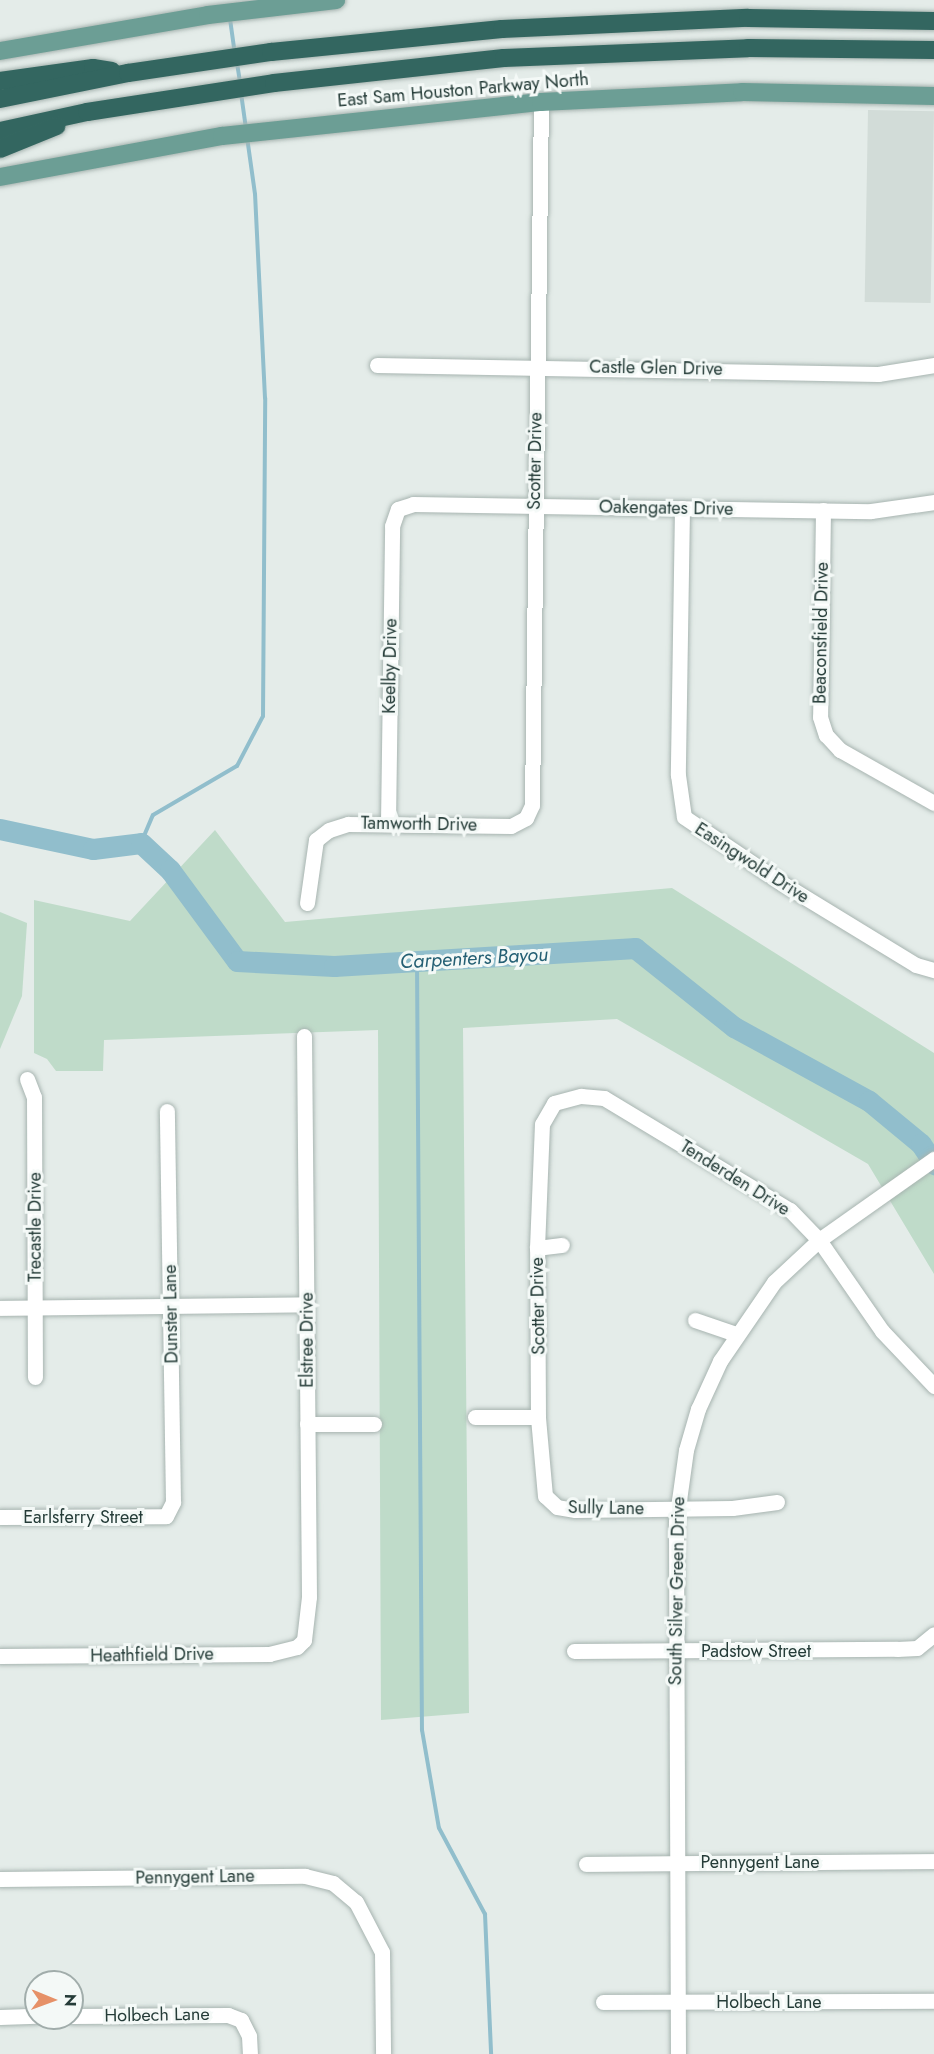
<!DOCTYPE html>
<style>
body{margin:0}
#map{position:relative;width:934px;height:2054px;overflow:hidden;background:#e4ece9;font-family:Jost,sans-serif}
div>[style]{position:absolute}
.built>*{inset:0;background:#d2dcd8;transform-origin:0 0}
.green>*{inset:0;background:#bfdbc9}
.stream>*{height:4px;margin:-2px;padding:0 2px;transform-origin:2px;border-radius:2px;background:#91becc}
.river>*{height:21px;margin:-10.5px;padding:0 10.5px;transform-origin:10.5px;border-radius:10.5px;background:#91becc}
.roads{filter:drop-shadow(0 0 2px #a7b4b0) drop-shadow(0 0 2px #a7b4b0)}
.minor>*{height:15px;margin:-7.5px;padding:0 7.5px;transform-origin:7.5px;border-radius:7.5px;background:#fff}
.major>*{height:18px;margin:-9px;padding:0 9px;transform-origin:9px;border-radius:9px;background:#6c9e95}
.highway>*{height:18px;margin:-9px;padding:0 9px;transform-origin:9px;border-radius:9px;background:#336660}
span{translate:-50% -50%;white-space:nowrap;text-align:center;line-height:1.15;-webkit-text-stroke:6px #f4f9f7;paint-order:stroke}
.street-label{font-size:18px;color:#253c38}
.water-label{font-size:20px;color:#245f73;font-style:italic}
.north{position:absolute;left:24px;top:1970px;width:60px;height:60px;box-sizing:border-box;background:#f4f9f7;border:2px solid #a1adab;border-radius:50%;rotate:91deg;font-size:16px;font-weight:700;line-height:24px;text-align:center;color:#253c38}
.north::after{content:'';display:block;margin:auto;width:21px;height:27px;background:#e69168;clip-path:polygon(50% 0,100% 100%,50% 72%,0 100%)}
</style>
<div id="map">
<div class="built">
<div style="left:868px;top:110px;width:66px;height:192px;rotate:1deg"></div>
</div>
<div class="green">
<div style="clip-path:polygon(215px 830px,285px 922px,672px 888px,934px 1053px,934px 1274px,868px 1164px,617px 1019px,463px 1028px,469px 1713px,381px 1720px,378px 1030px,104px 1040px,103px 1071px,56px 1071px,47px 1059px,34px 1053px,34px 900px,130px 921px)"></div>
<div style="clip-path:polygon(0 912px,27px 923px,22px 996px,0 1049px)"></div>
</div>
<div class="stream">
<div style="left:230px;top:19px;width:34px;rotate:82deg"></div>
<div style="left:237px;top:63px;width:19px;rotate:81deg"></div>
<div style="left:241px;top:93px;width:34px;rotate:82deg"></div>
<div style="left:141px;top:843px;width:30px;rotate:-67deg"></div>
<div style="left:153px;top:815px;width:97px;rotate:-30.3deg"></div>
<div style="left:237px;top:766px;width:56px;rotate:-62.5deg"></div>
<div style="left:263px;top:716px;width:318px;rotate:-89.6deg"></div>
<div style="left:265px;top:398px;width:204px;rotate:-92.8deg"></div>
<div style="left:255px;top:194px;width:58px;rotate:-98deg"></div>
<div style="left:417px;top:961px;width:769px;rotate:89.63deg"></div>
<div style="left:422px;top:1730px;width:99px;rotate:80.2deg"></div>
<div style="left:439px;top:1828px;width:98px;rotate:61.9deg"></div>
<div style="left:485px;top:1914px;width:140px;rotate:87.5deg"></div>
</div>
<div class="river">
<div style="left:0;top:829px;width:95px;rotate:12.1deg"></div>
<div style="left:93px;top:849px;width:48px;rotate:-7.1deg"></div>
<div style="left:141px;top:843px;width:40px;rotate:43deg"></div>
<div style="left:170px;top:870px;width:113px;rotate:53.6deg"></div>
<div style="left:237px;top:961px;width:97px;rotate:3deg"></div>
<div style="left:334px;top:966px;width:302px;rotate:-3.4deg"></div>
<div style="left:635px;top:948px;width:127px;rotate:38.6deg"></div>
<div style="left:734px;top:1027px;width:154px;rotate:28.7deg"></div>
<div style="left:869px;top:1101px;width:67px;rotate:39.6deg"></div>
<div style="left:921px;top:1144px;width:24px;rotate:57deg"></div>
</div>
<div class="roads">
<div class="minor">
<div style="left:377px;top:365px;width:501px;rotate:1.03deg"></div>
<div style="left:878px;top:374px;width:57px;rotate:-9.1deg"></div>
<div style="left:682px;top:508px;width:267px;rotate:90.9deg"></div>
<div style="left:678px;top:775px;width:42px;rotate:81.9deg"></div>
<div style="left:684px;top:817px;width:116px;rotate:34.1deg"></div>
<div style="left:780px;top:882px;width:159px;rotate:31.4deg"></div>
<div style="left:916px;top:965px;width:19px;rotate:16deg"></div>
<div style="left:823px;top:510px;width:207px;rotate:90.8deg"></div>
<div style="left:820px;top:717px;width:19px;rotate:72deg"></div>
<div style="left:826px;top:735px;width:21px;rotate:47deg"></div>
<div style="left:840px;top:750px;width:108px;rotate:29.4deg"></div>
<div style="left:388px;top:823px;width:297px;rotate:-89.2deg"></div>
<div style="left:392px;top:526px;width:18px;rotate:-71deg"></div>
<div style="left:398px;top:509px;width:16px;rotate:-18deg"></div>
<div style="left:413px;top:504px;width:458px;rotate:0.9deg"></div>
<div style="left:871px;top:511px;width:64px;rotate:-8.1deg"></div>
<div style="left:307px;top:903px;width:64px;rotate:-81.9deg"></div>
<div style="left:316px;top:840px;width:16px;rotate:-38deg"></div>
<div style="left:329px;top:830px;width:20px;rotate:-18deg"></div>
<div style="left:348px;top:824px;width:163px;rotate:0.7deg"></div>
<div style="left:511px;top:826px;width:17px;rotate:-28deg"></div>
<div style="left:526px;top:818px;width:14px;rotate:-65deg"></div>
<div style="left:532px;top:805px;width:703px;rotate:-89.27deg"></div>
<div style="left:27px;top:1079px;width:19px;rotate:69deg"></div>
<div style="left:34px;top:1097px;width:280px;rotate:89.8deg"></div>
<div style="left:537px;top:1248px;width:25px;rotate:-7deg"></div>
<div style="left:0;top:1308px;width:307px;rotate:-0.7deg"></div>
<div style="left:695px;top:1320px;width:43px;rotate:18.9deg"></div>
<div style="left:475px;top:1417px;width:63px"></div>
<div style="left:307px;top:1424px;width:67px"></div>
<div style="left:777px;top:1502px;width:45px;rotate:172.4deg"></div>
<div style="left:732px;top:1508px;width:157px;rotate:179.3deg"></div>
<div style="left:575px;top:1510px;width:18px;rotate:-171deg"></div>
<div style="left:557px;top:1507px;width:16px;rotate:-137deg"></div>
<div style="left:545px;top:1496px;width:79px;rotate:-95.1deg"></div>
<div style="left:538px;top:1417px;width:169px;rotate:-90.3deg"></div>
<div style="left:537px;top:1248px;width:124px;rotate:-87.7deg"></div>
<div style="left:542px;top:1124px;width:24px;rotate:-60deg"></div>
<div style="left:554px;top:1103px;width:28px;rotate:-15deg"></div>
<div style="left:581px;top:1096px;width:23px;rotate:5deg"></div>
<div style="left:604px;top:1098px;width:217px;rotate:31.1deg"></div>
<div style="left:790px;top:1210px;width:42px;rotate:46deg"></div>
<div style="left:819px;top:1240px;width:111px;rotate:55.3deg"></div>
<div style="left:882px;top:1331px;width:76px;rotate:46.6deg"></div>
<div style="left:0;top:1517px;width:166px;rotate:-0.3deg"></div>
<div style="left:166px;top:1516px;width:16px;rotate:-63deg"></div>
<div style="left:173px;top:1502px;width:391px;rotate:-90.9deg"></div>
<div style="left:574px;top:1651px;width:323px;rotate:-0.4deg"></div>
<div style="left:897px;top:1649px;width:20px;rotate:-3deg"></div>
<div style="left:917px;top:1648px;width:22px;rotate:-39deg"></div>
<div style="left:0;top:1656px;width:269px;rotate:-0.4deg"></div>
<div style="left:269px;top:1654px;width:29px;rotate:-14deg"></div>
<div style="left:297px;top:1647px;width:10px;rotate:-45deg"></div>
<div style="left:304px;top:1640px;width:43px;rotate:-83.4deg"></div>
<div style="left:309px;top:1597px;width:561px;rotate:-90.51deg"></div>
<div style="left:586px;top:1864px;width:348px;rotate:-0.5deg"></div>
<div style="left:0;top:1879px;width:305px;rotate:-0.6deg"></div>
<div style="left:305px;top:1876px;width:29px;rotate:14deg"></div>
<div style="left:333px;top:1883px;width:30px;rotate:40deg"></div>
<div style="left:356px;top:1902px;width:56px;rotate:62.5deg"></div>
<div style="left:382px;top:1952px;width:102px;rotate:89.4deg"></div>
<div style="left:603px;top:2002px;width:331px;rotate:-0.2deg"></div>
<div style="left:72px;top:2016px;width:156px;rotate:-0.4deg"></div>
<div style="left:228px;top:2015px;width:14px;rotate:21deg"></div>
<div style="left:241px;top:2020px;width:18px;rotate:63deg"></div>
<div style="left:249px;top:2036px;width:18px;rotate:87deg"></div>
<div style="left:0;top:2017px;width:36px;rotate:-2deg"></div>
<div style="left:678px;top:2054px;width:532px;rotate:-90.22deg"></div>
<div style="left:676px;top:1522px;width:73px;rotate:-82.1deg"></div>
<div style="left:686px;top:1450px;width:43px;rotate:-73.7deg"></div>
<div style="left:698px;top:1409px;width:53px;rotate:-65.4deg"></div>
<div style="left:720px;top:1361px;width:96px;rotate:-55.6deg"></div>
<div style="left:774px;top:1282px;width:62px;rotate:-43deg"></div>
<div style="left:819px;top:1240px;width:141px;rotate:-35.2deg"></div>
</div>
<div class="major">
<div style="left:0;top:51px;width:211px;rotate:-9.8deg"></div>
<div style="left:208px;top:15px;width:129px;rotate:-6.7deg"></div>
<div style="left:0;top:177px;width:226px;rotate:-10.5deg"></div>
<div style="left:222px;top:136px;width:321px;rotate:-6.1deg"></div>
<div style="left:541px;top:102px;width:201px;rotate:-2.8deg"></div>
<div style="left:742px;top:92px;width:192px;rotate:1.2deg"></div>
</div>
<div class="highway">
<div style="left:0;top:81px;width:94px;rotate:-8deg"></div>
<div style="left:93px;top:68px;width:19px;rotate:9deg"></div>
<div style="left:0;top:99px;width:131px;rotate:-11.5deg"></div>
<div style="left:128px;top:73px;width:145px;rotate:-8.4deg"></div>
<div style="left:271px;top:52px;width:232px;rotate:-5.7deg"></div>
<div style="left:502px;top:29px;width:246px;rotate:-2.6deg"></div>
<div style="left:748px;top:18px;width:186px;rotate:0.9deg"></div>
<div style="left:0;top:131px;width:89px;rotate:-12.3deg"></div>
<div style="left:87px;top:112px;width:189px;rotate:-8.8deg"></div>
<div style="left:274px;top:83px;width:231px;rotate:-6.2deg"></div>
<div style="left:504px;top:58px;width:244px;rotate:-2.3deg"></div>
<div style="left:748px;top:48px;width:186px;rotate:0.6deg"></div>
<div style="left:0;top:149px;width:61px;rotate:-22deg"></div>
</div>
</div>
<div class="street-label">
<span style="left:463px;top:90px;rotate:-5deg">East Sam Houston Parkway North</span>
<span style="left:656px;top:368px;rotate:1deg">Castle Glen Drive</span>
<span style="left:535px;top:461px;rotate:-89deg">Scotter Drive</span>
<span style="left:666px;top:508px;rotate:1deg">Oakengates Drive</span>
<span style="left:821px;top:633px;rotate:-89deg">Beaconsfield Drive</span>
<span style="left:390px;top:666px;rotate:-89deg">Keelby Drive</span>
<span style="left:419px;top:824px;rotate:1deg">Tamworth Drive</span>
<span style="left:752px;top:863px;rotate:33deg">Easingwold Drive</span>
<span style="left:735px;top:1178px;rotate:32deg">Tenderden Drive</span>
<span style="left:35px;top:1227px;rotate:-90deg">Trecastle Drive</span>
<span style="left:538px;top:1306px;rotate:-91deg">Scotter Drive</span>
<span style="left:171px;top:1314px;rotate:-91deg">Dunster Lane</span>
<span style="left:307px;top:1340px;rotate:-90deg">Elstree Drive</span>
<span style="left:606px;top:1508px;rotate:1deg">Sully Lane</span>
<span style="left:83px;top:1517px">Earlsferry Street</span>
<span style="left:677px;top:1591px;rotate:-89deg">South Silver Green Drive</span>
<span style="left:756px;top:1651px">Padstow Street</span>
<span style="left:152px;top:1655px;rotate:-1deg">Heathfield Drive</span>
<span style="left:760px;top:1862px">Pennygent Lane</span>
<span style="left:195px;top:1877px;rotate:-1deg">Pennygent Lane</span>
<span style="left:769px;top:2002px">Holbech Lane</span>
<span style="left:157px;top:2015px;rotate:-1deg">Holbech Lane</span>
</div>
<div class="water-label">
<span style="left:474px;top:958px;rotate:-3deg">Carpenters Bayou</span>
</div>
<div class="north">N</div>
</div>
